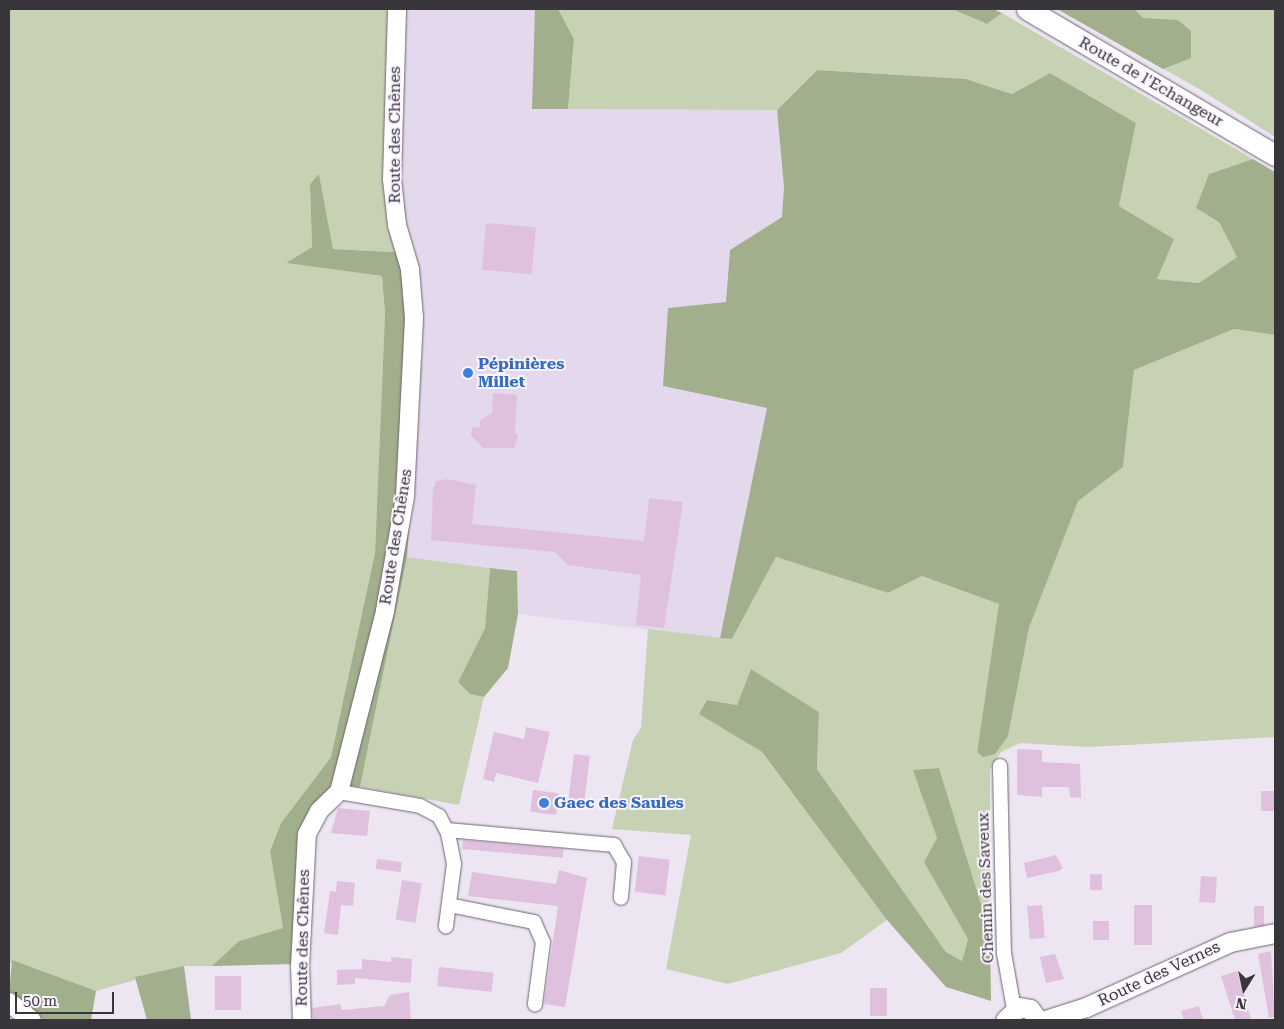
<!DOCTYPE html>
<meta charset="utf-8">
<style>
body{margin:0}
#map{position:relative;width:1284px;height:1029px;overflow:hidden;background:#ede5f2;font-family:"Roboto Serif",serif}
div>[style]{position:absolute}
.built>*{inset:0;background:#e4d8ec}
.green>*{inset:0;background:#c7d2b4}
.forest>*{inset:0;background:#a2af8c}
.building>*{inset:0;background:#dfc1dd;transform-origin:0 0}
.roads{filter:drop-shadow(0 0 1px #6b6570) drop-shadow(0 0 1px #6b6570)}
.minor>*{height:14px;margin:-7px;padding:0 7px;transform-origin:7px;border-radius:7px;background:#fff}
.tertiary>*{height:18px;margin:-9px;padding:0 9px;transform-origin:9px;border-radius:9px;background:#fff}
.secondary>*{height:19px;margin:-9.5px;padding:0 9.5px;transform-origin:9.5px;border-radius:9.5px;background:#fff}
.primary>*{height:21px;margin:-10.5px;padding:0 10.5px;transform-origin:10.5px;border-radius:10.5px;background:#fff}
.dots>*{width:14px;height:14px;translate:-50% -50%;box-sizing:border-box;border:2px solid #f9f3fe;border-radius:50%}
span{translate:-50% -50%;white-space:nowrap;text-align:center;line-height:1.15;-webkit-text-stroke:4px #f9f3fe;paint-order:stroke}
.street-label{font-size:16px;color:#39363b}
.shop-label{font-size:16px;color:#366cbe;font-weight:700}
.left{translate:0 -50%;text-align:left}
.frame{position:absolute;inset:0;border:10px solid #39363b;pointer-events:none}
.north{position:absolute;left:1219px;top:964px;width:50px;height:50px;-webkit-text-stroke:4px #f9f3fe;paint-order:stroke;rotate:190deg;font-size:14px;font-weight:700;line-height:20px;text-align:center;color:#39363b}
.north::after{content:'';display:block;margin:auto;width:18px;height:22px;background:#39363b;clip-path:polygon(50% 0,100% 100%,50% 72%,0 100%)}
.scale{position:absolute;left:15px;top:992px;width:99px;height:22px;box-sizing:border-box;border:2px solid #39363b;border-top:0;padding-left:6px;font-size:15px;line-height:18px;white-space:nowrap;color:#39363b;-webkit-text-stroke:4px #f9f3fe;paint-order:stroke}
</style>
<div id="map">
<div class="built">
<div style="clip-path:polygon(406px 9px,535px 9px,533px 109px,777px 110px,784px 187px,782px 217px,730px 250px,726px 302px,668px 308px,664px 386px,768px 407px,720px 638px,518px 614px,517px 571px,407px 557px,421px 369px,399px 204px)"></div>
</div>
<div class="green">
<div style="clip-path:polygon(9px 9px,406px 9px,399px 204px,412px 253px,333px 249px,319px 175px,310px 184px,312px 247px,286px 263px,382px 276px,385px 313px,375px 553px,331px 757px,281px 823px,270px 851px,283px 928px,239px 941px,212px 966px,184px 966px,96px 991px,9px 963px)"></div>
<div style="clip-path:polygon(558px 9px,952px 9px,987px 24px,1002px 13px,1253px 159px,1209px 174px,1219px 222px,1237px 257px,1199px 283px,1156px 279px,1174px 239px,1119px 206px,1136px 123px,1050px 73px,1012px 94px,966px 79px,817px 70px,777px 110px,568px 109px,574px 39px)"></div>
<div style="clip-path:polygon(1058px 9px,1275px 9px,1275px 137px,1201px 90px)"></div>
<div style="clip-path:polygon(1234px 329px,1275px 335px,1275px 737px,1088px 747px,1020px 743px,1001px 752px,990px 770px,990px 933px,939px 768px,914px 770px,937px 838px,925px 862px,968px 939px,962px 961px,946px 952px,817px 769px,819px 712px,751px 670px,737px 705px,707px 700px,700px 714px,762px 752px,887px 920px,841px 953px,728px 984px,666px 969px,691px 835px,612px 829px,633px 740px,641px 728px,648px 629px,732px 639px,776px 557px,888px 593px,922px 576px,1000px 604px,977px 751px,1008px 736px,1029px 628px,1078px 500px,1123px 467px,1134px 370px)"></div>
<div style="clip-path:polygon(407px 557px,490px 568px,485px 628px,458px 682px,470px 694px,484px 697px,459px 805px,360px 787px)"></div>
</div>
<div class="forest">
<div style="clip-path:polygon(535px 9px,558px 9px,574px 39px,568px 109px,532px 109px)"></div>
<div style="clip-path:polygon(952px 9px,993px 9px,1002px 13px,987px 24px)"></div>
<div style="clip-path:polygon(1057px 9px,1134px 9px,1143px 18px,1178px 20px,1191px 31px,1191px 58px,1163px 69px)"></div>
<div style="clip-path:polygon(817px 70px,966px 79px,1012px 94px,1050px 73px,1136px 123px,1119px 206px,1174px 239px,1157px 279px,1199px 283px,1237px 257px,1219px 222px,1196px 208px,1209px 174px,1253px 159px,1275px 172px,1275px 335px,1234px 329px,1134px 370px,1123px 467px,1078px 501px,1029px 628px,1008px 736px,995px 754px,983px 757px,977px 752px,999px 604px,922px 576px,888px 593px,776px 557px,732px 639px,720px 638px,767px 408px,663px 386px,668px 308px,726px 302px,730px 250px,782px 217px,784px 187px,777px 110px)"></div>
<div style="clip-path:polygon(319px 174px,333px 249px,412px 253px,418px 274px,421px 369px,407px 557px,360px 787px,333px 784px,302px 825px,294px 964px,212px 966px,239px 941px,283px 928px,270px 851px,281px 823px,331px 757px,375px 553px,385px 313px,382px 276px,286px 263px,312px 247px,310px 184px)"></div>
<div style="clip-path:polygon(490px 568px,517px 571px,518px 614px,508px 668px,484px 697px,470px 694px,458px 682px,485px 628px)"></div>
<div style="clip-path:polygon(751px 669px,819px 712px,817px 769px,946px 952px,962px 961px,968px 939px,924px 862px,937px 838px,913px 770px,939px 768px,990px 933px,991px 1001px,946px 987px,887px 920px,762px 752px,699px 714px,707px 700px,737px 705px)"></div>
<div style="clip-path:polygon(12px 960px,96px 991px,91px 1020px,44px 1020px,9px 995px)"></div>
<div style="clip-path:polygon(184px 966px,191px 1020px,147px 1020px,135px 977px)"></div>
</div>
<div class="building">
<div style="left:486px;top:223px;width:50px;height:47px;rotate:5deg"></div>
<div style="clip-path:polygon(493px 393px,517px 395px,515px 432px,518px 436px,514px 448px,483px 448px,471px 435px,472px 427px,480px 428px,480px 420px,492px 413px)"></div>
<div style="clip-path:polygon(448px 479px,476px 485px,472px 524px,644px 541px,649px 498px,683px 502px,664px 628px,636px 625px,641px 575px,568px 565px,555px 552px,431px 540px,433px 491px,436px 481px)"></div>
<div style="clip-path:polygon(526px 727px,550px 732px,538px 783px,496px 773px,494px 782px,483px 779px,494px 732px,524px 739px)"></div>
<div style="clip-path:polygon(1017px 749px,1042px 750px,1042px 762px,1080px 764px,1081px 798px,1070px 797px,1069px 787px,1042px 787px,1042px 797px,1017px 795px)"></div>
<div style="left:574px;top:754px;width:16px;height:45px;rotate:7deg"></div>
<div style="left:533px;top:790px;width:26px;height:22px;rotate:7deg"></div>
<div style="left:1261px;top:791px;width:14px;height:20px"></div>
<div style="clip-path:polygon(338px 808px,370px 811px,367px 836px,331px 833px)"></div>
<div style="left:463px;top:840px;width:101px;height:9px;rotate:5deg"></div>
<div style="clip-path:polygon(1056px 855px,1063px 868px,1059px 871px,1027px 878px,1024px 863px)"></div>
<div style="left:639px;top:856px;width:31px;height:36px;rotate:7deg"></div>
<div style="left:377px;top:859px;width:25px;height:10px;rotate:7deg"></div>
<div style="clip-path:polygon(559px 870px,587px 878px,565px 1007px,544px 1004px,558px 906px,468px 896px,472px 872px,556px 884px)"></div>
<div style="left:1090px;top:874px;width:12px;height:16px"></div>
<div style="left:1201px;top:876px;width:16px;height:26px;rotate:4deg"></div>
<div style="left:402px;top:880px;width:20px;height:40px;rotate:9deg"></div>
<div style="clip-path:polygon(337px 881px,355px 883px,353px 906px,341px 905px,338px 935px,324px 933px,330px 891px,336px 892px)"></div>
<div style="left:1042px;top:905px;width:33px;height:15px;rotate:85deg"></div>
<div style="left:1134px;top:905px;width:18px;height:40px"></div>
<div style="left:1254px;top:906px;width:10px;height:20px"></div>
<div style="left:1093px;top:921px;width:16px;height:19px"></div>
<div style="clip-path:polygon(1271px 951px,1275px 1017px,1269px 1018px,1258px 954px)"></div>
<div style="clip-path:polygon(1055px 954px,1064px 979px,1046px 983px,1040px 957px)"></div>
<div style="clip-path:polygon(391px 957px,412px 959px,411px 983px,355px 978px,355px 984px,337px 985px,337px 970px,362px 969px,362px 959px,391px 962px)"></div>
<div style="left:439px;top:967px;width:55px;height:19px;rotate:6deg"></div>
<div style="clip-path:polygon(1237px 971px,1245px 997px,1251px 1020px,1235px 1020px,1221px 976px)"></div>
<div style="left:215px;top:976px;width:26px;height:34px"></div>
<div style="left:870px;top:988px;width:17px;height:28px"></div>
<div style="clip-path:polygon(409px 992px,411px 1020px,313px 1020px,312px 1008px,340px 1004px,342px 1010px,384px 1006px,390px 995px)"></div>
<div style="clip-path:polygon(1199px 1006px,1203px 1020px,1184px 1020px,1181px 1011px)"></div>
</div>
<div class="roads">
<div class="minor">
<div style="left:1000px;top:766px;width:187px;rotate:88.8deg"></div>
<div style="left:1004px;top:953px;width:57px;rotate:79.9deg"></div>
<div style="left:339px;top:792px;width:82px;rotate:9.8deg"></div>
<div style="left:420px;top:806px;width:21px;rotate:28deg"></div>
<div style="left:439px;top:816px;width:19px;rotate:62deg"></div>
<div style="left:448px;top:833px;width:32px;rotate:79deg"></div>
<div style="left:454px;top:864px;width:63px;rotate:97.4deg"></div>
<div style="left:447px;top:830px;width:168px;rotate:5.1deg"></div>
<div style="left:614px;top:845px;width:20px;rotate:60deg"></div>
<div style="left:624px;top:862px;width:36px;rotate:95deg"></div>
<div style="left:449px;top:905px;width:87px;rotate:11.3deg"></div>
<div style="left:534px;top:922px;width:22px;rotate:66deg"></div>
<div style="left:543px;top:942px;width:63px;rotate:97.4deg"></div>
</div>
<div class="tertiary">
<div style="left:302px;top:1020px;width:54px;rotate:-92.1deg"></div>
<div style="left:300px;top:966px;width:132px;rotate:-87deg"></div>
<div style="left:307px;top:834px;width:26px;rotate:-62deg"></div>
<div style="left:319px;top:811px;width:28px;rotate:-44deg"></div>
<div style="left:339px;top:792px;width:187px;rotate:-75.7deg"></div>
<div style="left:385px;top:611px;width:117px;rotate:-80.1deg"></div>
<div style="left:405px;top:496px;width:178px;rotate:-87.1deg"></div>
<div style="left:414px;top:318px;width:49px;rotate:-94.7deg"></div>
<div style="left:410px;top:269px;width:46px;rotate:-106.5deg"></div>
<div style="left:397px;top:225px;width:46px;rotate:-96.2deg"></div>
<div style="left:392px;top:179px;width:170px;rotate:-88.3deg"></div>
</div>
<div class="secondary">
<div style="left:9px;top:1002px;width:28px;rotate:39deg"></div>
<div style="left:1005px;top:1020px;width:19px;rotate:-43deg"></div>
<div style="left:1019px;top:1007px;width:11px;rotate:10deg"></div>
<div style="left:1030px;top:1009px;width:14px;rotate:54deg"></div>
<div style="left:1045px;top:1020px;width:43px;rotate:-17.6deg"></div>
<div style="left:1086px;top:1007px;width:158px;rotate:-24.3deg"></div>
<div style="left:1230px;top:942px;width:46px;rotate:-11.3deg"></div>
</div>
<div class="primary">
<div style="left:1027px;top:9px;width:288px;rotate:30.5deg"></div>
</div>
</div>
<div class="dots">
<div style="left:468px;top:373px;background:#3f7fe0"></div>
<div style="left:544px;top:803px;background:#3f7fe0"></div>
</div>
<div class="street-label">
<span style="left:1151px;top:82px;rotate:30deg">Route de l'Echangeur</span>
<span style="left:395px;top:135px;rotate:-90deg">Route des Chênes</span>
<span style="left:396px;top:537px;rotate:-81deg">Route des Chênes</span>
<span style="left:986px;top:888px;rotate:-92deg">Chemin des Saveux</span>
<span style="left:303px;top:938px;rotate:-89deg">Route des Chênes</span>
<span style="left:1159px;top:974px;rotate:-25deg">Route des Vernes</span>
</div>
<div class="shop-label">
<span class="left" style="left:478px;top:373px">Pépinières<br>Millet</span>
<span class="left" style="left:554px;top:803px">Gaec des Saules</span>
</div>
<div class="frame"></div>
<div class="north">N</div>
<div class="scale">50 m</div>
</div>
